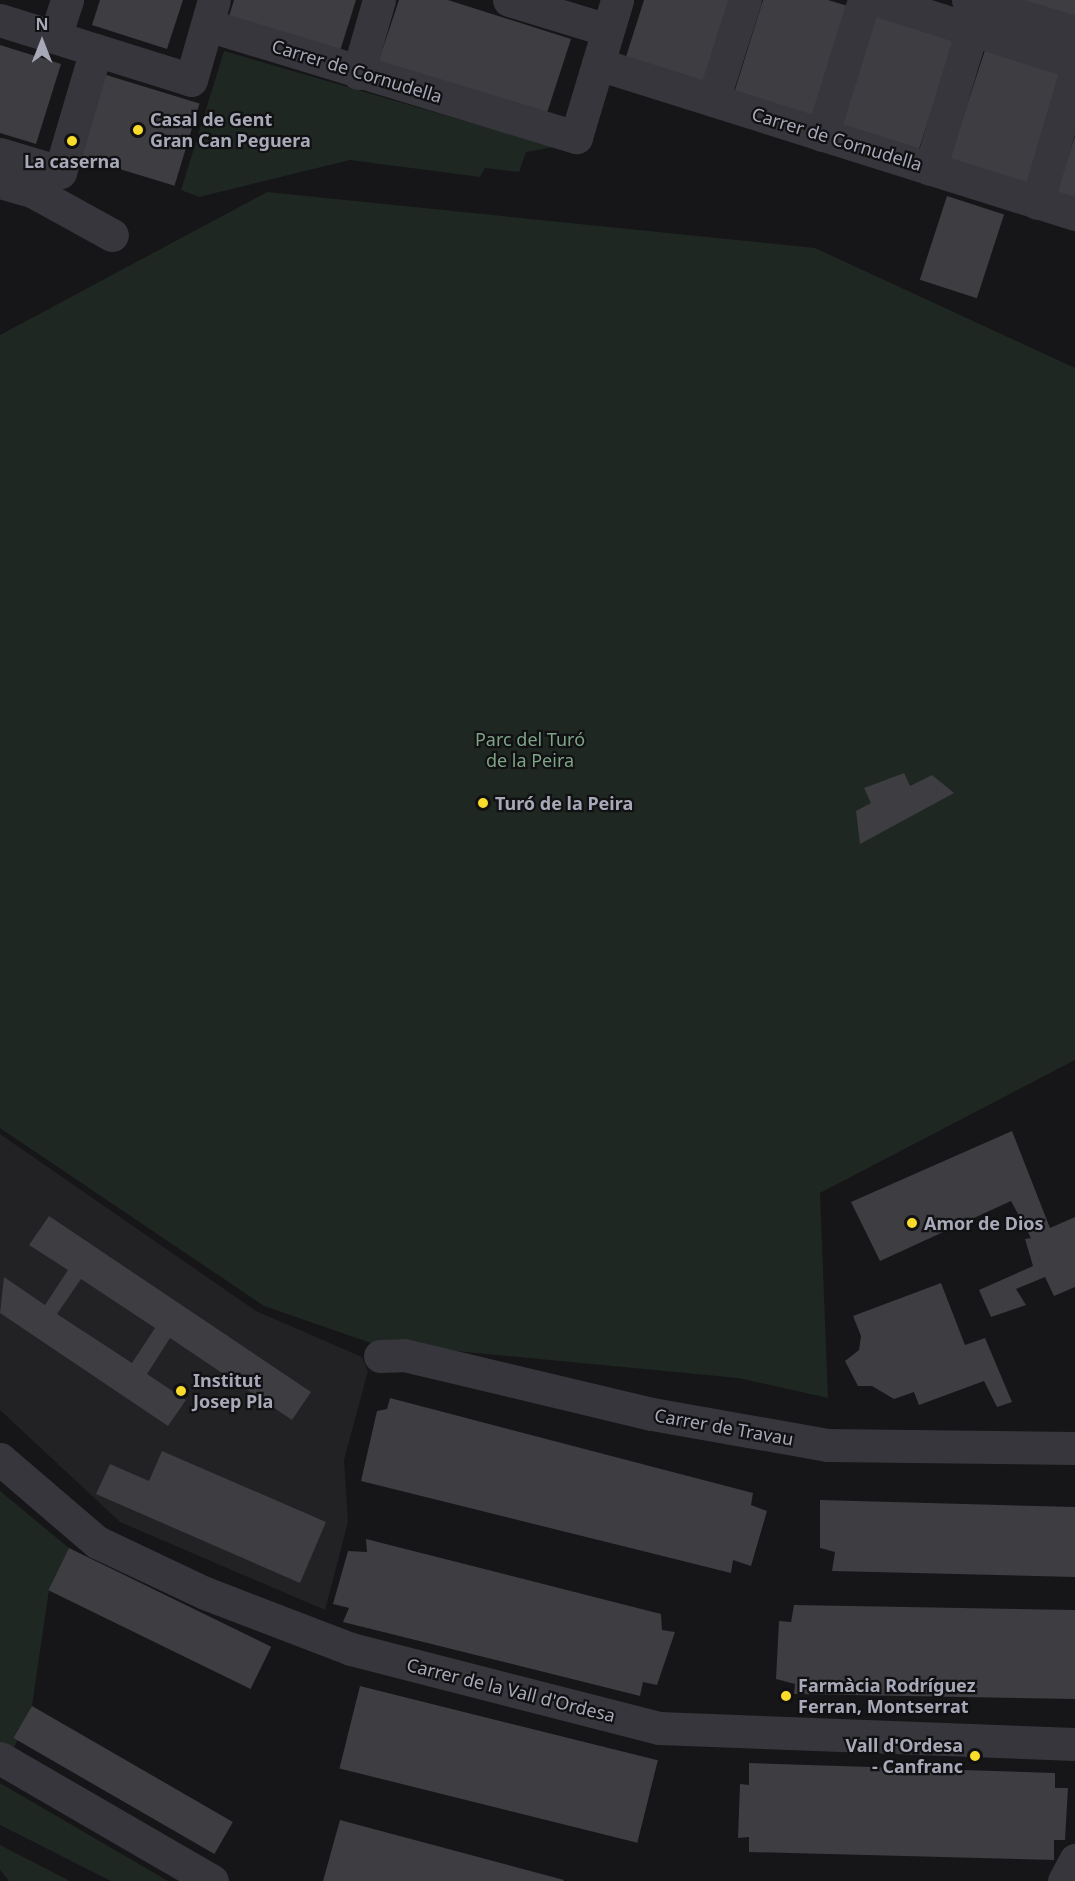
<!DOCTYPE html>
<meta charset="utf-8">
<style>
body{margin:0}
#map{position:relative;width:1075px;height:1881px;overflow:hidden;background:#161517;font-family:"Noto Sans",sans-serif}
div>[style]{position:absolute}
.built>*{inset:0;background:#222124}
.green>*{inset:0;background:#1f2722}
.building>*{inset:0;background:#3d3d42;transform-origin:0 0}
.minor>*{height:33px;margin:-16.5px;padding:0 16.5px;transform-origin:16.5px;border-radius:16.5px;background:#36363c}
.dots>*{width:16px;height:16px;translate:-50% -50%;box-sizing:border-box;border:3px solid #111012;border-radius:50%}
span{translate:-50% -50%;white-space:nowrap;text-align:center;line-height:1.15;-webkit-text-stroke:4.5px #111012;paint-order:stroke}
.street-label{font-size:18px;color:#a7a9b8}
.poi-label{font-size:18px;color:#a7a9b8;font-weight:700}
.left{translate:0 -50%;text-align:left}
.right{translate:-100% -50%;text-align:right}
.park-label{font-size:18px;color:#7da487}
.north{position:absolute;left:12px;top:12px;width:60px;height:60px;-webkit-text-stroke:4px #111012;paint-order:stroke;rotate:0deg;font-size:16px;font-weight:700;line-height:24px;text-align:center;color:#a7a9b8}
.north::after{content:'';display:block;margin:auto;width:21px;height:27px;background:#a7a9b8;clip-path:polygon(50% 0,100% 100%,50% 72%,0 100%)}
</style>
<div id="map">
<div class="built">
<div style="clip-path:polygon(0 1134px,256px 1311px,362px 1357px,368px 1371px,344px 1460px,348px 1522px,325px 1610px,120px 1522px,0 1410px)"></div>
</div>
<div class="green">
<div style="clip-path:polygon(224px 51px,554px 147px,526px 152px,519px 172px,485px 168px,480px 177px,350px 160px,199px 197px,181px 190px)"></div>
<div style="clip-path:polygon(267px 192px,815px 248px,1075px 368px,1075px 1060px,820px 1193px,828px 1398px,738px 1378px,371px 1343px,264px 1306px,0 1128px,0 335px)"></div>
<div style="clip-path:polygon(0 1491px,69px 1548px,49px 1590px,32px 1706px,7px 1764px,0 1758px)"></div>
<div style="clip-path:polygon(0 1783px,168px 1881px,111px 1881px,0 1825px)"></div>
<div style="clip-path:polygon(0 1845px,70px 1881px,9px 1881px,0 1870px)"></div>
</div>
<div class="building">
<div style="clip-path:polygon(100px 0,183px 0,167px 49px,92px 25px)"></div>
<div style="clip-path:polygon(234px 0,356px 0,340px 51px,229px 16px)"></div>
<div style="clip-path:polygon(399px 0,448px 0,571px 39px,546px 116px,378px 63px)"></div>
<div style="clip-path:polygon(644px 0,733px 0,706px 86px,625px 60px)"></div>
<div style="clip-path:polygon(763px 0,828px 0,848px 6px,812px 118px,734px 93px)"></div>
<div style="clip-path:polygon(994px 0,1075px 0,1075px 26px)"></div>
<div style="left:876px;top:16px;width:82px;height:118px;rotate:18deg"></div>
<div style="clip-path:polygon(0 45px,61px 64px,36px 144px,0 133px)"></div>
<div style="left:985px;top:50px;width:81px;height:117px;rotate:18deg"></div>
<div style="left:103px;top:74px;width:101px;height:86px;rotate:17deg"></div>
<div style="clip-path:polygon(1075px 136px,1075px 199px,1056px 193px)"></div>
<div style="left:947px;top:196px;width:60px;height:88px;rotate:18deg"></div>
<div style="clip-path:polygon(904px 773px,910px 786px,932px 775px,954px 793px,860px 844px,856px 811px,871px 803px,864px 788px)"></div>
<div style="clip-path:polygon(1012px 1131px,1050px 1228px,1075px 1217px,1075px 1287px,1054px 1296px,1045px 1277px,1016px 1289px,1026px 1305px,991px 1317px,979px 1290px,1033px 1266px,1025px 1239px,1031px 1238px,1011px 1201px,880px 1261px,851px 1202px)"></div>
<div style="clip-path:polygon(evenodd,49px 1216px,311px 1392px,292px 1420px,170px 1338px,147px 1374px,186px 1400px,168px 1426px,0 1313px,4px 1277px,45px 1305px,68px 1270px,29px 1245px,49px 1216px,81px 1279px,155px 1328px,132px 1363px,57px 1314px,81px 1279px)"></div>
<div style="clip-path:polygon(941px 1283px,965px 1345px,985px 1338px,1012px 1402px,997px 1407px,984px 1381px,919px 1405px,914px 1392px,894px 1399px,872px 1386px,858px 1386px,845px 1361px,859px 1350px,861px 1336px,853px 1316px)"></div>
<div style="clip-path:polygon(390px 1398px,753px 1493px,751px 1505px,767px 1511px,751px 1566px,733px 1560px,731px 1573px,361px 1481px,377px 1411px,387px 1409px)"></div>
<div style="clip-path:polygon(162px 1451px,326px 1522px,300px 1583px,96px 1494px,110px 1464px,149px 1481px)"></div>
<div style="clip-path:polygon(820px 1500px,1075px 1507px,1075px 1577px,832px 1571px,835px 1552px,820px 1548px)"></div>
<div style="clip-path:polygon(366px 1539px,661px 1614px,662px 1630px,675px 1632px,657px 1685px,643px 1682px,640px 1696px,343px 1622px,349px 1608px,333px 1604px,348px 1551px,367px 1552px)"></div>
<div style="left:69px;top:1548px;width:225px;height:47px;rotate:26deg"></div>
<div style="clip-path:polygon(794px 1605px,1075px 1610px,1075px 1699px,794px 1694px,795px 1684px,776px 1679px,779px 1621px,791px 1622px)"></div>
<div style="left:360px;top:1686px;width:307px;height:85px;rotate:14deg"></div>
<div style="left:32px;top:1706px;width:232px;height:37px;rotate:30deg"></div>
<div style="clip-path:polygon(749px 1763px,1055px 1773px,1055px 1788px,1068px 1788px,1065px 1840px,1054px 1840px,1054px 1860px,749px 1852px,749px 1837px,738px 1838px,740px 1784px,749px 1785px)"></div>
<div style="clip-path:polygon(340px 1820px,564px 1880px,563px 1881px,323px 1881px)"></div>
</div>
<div class="minor">
<div style="left:509px;top:0;width:103px;rotate:16.9deg"></div>
<div style="left:878px;top:0;width:207px;rotate:17.5deg"></div>
<div style="left:968px;top:0;width:112px;rotate:16.7deg"></div>
<div style="left:0;top:20px;width:200px;rotate:17.4deg"></div>
<div style="left:191px;top:80px;width:83px;rotate:-74deg"></div>
<div style="left:207px;top:25px;width:386px;rotate:16.9deg"></div>
<div style="left:576px;top:137px;width:143px;rotate:-73.3deg"></div>
<div style="left:55px;top:37px;width:39px;rotate:-72deg"></div>
<div style="left:598px;top:64px;width:500px;rotate:17.46deg"></div>
<div style="left:358px;top:73px;width:76px;rotate:-74deg"></div>
<div style="left:713px;top:100px;width:105px;rotate:-72.3deg"></div>
<div style="left:822px;top:135px;width:141px;rotate:-72.7deg"></div>
<div style="left:0;top:154px;width:63px;rotate:16.7deg"></div>
<div style="left:60px;top:172px;width:127px;rotate:-73.6deg"></div>
<div style="left:930px;top:169px;width:145px;rotate:-73.2deg"></div>
<div style="left:0;top:182px;width:35px;rotate:16deg"></div>
<div style="left:34px;top:192px;width:89px;rotate:28.9deg"></div>
<div style="left:1037px;top:203px;width:134px;rotate:-73.6deg"></div>
<div style="left:380px;top:1356px;width:24px;rotate:-2deg"></div>
<div style="left:404px;top:1355px;width:255px;rotate:13.4deg"></div>
<div style="left:652px;top:1414px;width:178px;rotate:10deg"></div>
<div style="left:827px;top:1445px;width:248px;rotate:0.7deg"></div>
<div style="left:0;top:1459px;width:128px;rotate:40.6deg"></div>
<div style="left:97px;top:1542px;width:119px;rotate:25.3deg"></div>
<div style="left:205px;top:1593px;width:156px;rotate:21deg"></div>
<div style="left:351px;top:1649px;width:318px;rotate:14.4deg"></div>
<div style="left:659px;top:1728px;width:416px;rotate:2.2deg"></div>
<div style="left:0;top:1758px;width:245px;rotate:30.1deg"></div>
<div style="left:1064px;top:1881px;width:24px;rotate:-62deg"></div>
</div>
<div class="dots">
<div style="left:138px;top:130px;background:#f9db2c"></div>
<div style="left:72px;top:141px;background:#f9db2c"></div>
<div style="left:483px;top:803px;background:#f9db2c"></div>
<div style="left:912px;top:1223px;background:#f9db2c"></div>
<div style="left:181px;top:1391px;background:#f9db2c"></div>
<div style="left:786px;top:1696px;background:#f9db2c"></div>
<div style="left:975px;top:1756px;background:#f9db2c"></div>
</div>
<div class="street-label">
<span style="left:357px;top:71px;rotate:17deg">Carrer de Cornudella</span>
<span style="left:837px;top:139px;rotate:17deg">Carrer de Cornudella</span>
<span style="left:724px;top:1427px;rotate:10deg">Carrer de Travau</span>
<span style="left:511px;top:1690px;rotate:14deg">Carrer de la Vall d'Ordesa</span>
</div>
<div class="poi-label">
<span class="left" style="left:150px;top:130px">Casal de Gent<br>Gran Can Peguera</span>
<span style="left:72px;top:161px">La caserna</span>
<span class="left" style="left:495px;top:803px">Turó de la Peira</span>
<span class="left" style="left:924px;top:1223px">Amor de Dios</span>
<span class="left" style="left:193px;top:1391px">Institut<br>Josep Pla</span>
<span class="left" style="left:798px;top:1696px">Farmàcia Rodríguez<br>Ferran, Montserrat</span>
<span class="right" style="left:963px;top:1756px">Vall d'Ordesa<br>- Canfranc</span>
</div>
<div class="park-label">
<span style="left:530px;top:750px">Parc del Turó<br>de la Peira</span>
</div>
<div class="north">N</div>
</div>
